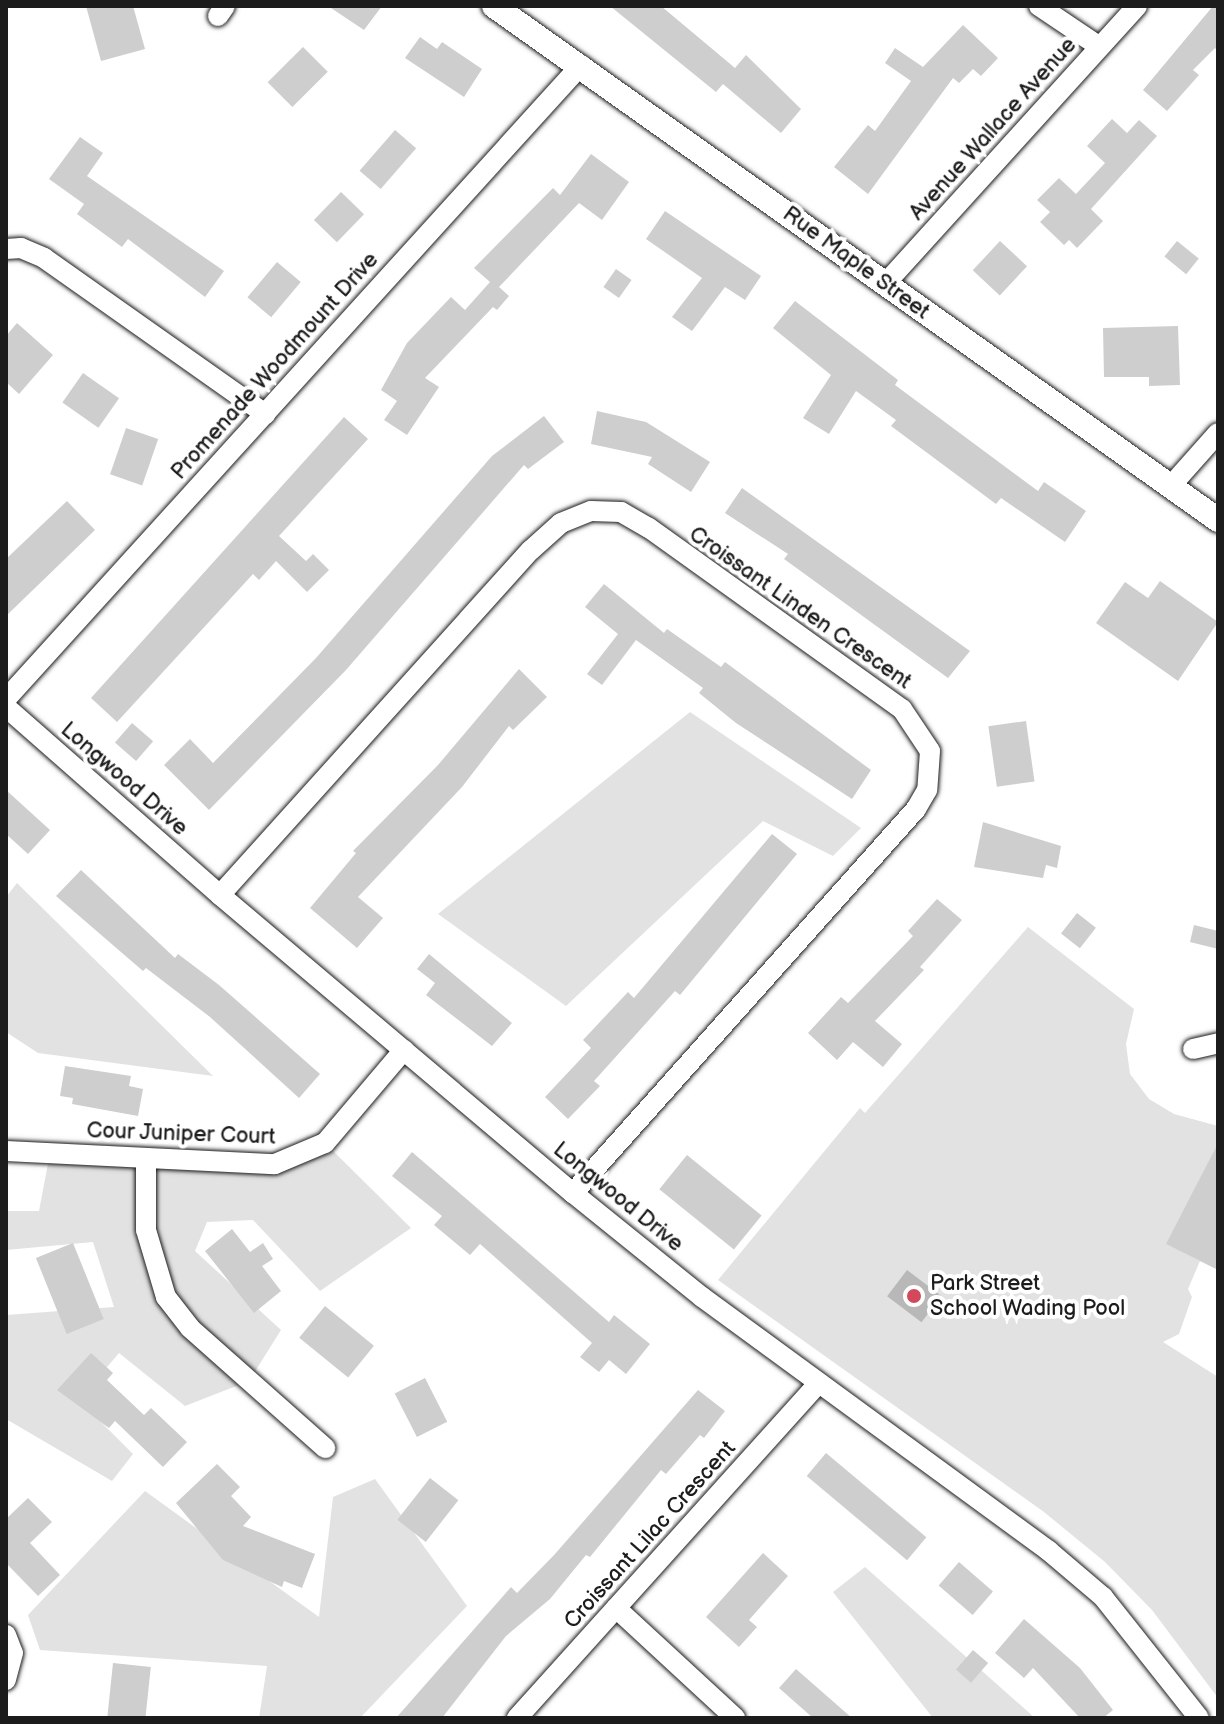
<!DOCTYPE html>
<style>
body{margin:0}
#map{position:relative;width:1224px;height:1724px;overflow:hidden;background:#fff;font-family:"Balsamiq Sans",sans-serif}
div>[style]{position:absolute}
.green>*{inset:0;background:#e2e2e2}
.water>*{inset:0;background:#b8b8b8;transform-origin:0 0}
.building>*{inset:0;background:#cecece;transform-origin:0 0}
.roads{filter:drop-shadow(0 0 2px #1c1c1c) drop-shadow(0 0 2px #1c1c1c)}
.minor>*{height:20px;margin:-10px;padding:0 10px;transform-origin:10px;border-radius:10px;background:#fff}
.tertiary>*{height:24px;margin:-12px;padding:0 12px;transform-origin:12px;border-radius:12px;background:#fff}
.dots>*{width:22px;height:22px;translate:-50% -50%;box-sizing:border-box;border:4px solid #fff;border-radius:50%}
span{translate:-50% -50%;white-space:nowrap;text-align:center;line-height:1.15;-webkit-text-stroke:8px #fff;paint-order:stroke}
.street-label{font-size:22px;color:#1c1c1c}
.poi-label{font-size:22px;color:#1c1c1c}
.left{translate:0 -50%;text-align:left}
.frame{position:absolute;inset:0;border:8px solid #1c1c1c;pointer-events:none}
</style>
<div id="map">
<div class="green">
<div style="clip-path:polygon(690px 712px,861px 828px,833px 856px,763px 821px,566px 1006px,438px 914px)"></div>
<div style="clip-path:polygon(17px 883px,213px 1076px,38px 1053px,6px 1032px,6px 897px)"></div>
<div style="clip-path:polygon(1028px 927px,1134px 1009px,1126px 1044px,1130px 1074px,1149px 1099px,1174px 1114px,1218px 1126px,1218px 1143px,1167px 1244px,1200px 1261px,1188px 1289px,1192px 1297px,1179px 1334px,1163px 1342px,1218px 1377px,1218px 1698px,1152px 1610px,1105px 1562px,1044px 1512px,718px 1280px,860px 1108px,865px 1113px)"></div>
<div style="clip-path:polygon(325px 1143px,411px 1228px,320px 1291px,253px 1220px,207px 1222px,195px 1251px,281px 1330px,249px 1381px,185px 1406px,119px 1353px,79px 1400px,133px 1454px,112px 1481px,6px 1419px,6px 1315px,114px 1307px,93px 1242px,6px 1250px,6px 1211px,39px 1211px,50px 1153px,275px 1164px)"></div>
<div style="clip-path:polygon(375px 1479px,467px 1606px,360px 1718px,259px 1718px,267px 1666px,40px 1650px,28px 1615px,145px 1491px,319px 1617px,333px 1497px)"></div>
<div style="clip-path:polygon(865px 1567px,1035px 1718px,933px 1718px,833px 1592px)"></div>
</div>
<div class="water">
<div style="left:907px;top:1270px;width:43px;height:33px;rotate:37deg"></div>
</div>
<div class="building">
<div style="clip-path:polygon(86px 6px,133px 6px,145px 49px,101px 61px)"></div>
<div style="clip-path:polygon(328px 6px,382px 6px,364px 30px)"></div>
<div style="clip-path:polygon(610px 6px,661px 6px,735px 68px,746px 55px,801px 109px,781px 133px,723px 84px,716px 92px)"></div>
<div style="clip-path:polygon(1213px 6px,1218px 6px,1218px 52px,1215px 48px,1193px 70px,1199px 75px,1167px 111px,1143px 90px)"></div>
<div style="clip-path:polygon(963px 25px,998px 58px,981px 76px,973px 69px,959px 83px,953px 78px,868px 194px,834px 167px,868px 125px,875px 131px,911px 81px,885px 63px,895px 48px,923px 67px)"></div>
<div style="clip-path:polygon(420px 37px,437px 49px,442px 42px,482px 69px,464px 97px,405px 58px)"></div>
<div style="left:303px;top:47px;width:35px;height:50px;rotate:45deg"></div>
<div style="clip-path:polygon(1112px 119px,1127px 133px,1139px 120px,1157px 136px,1091px 209px,1103px 221px,1077px 248px,1069px 240px,1064px 245px,1040px 222px,1050px 212px,1037px 200px,1059px 178px,1076px 194px,1105px 163px,1087px 146px)"></div>
<div style="left:395px;top:130px;width:28px;height:54px;rotate:41deg"></div>
<div style="clip-path:polygon(80px 137px,103px 153px,87px 176px,224px 271px,205px 297px,128px 239px,122px 247px,77px 214px,84px 204px,49px 179px)"></div>
<div style="clip-path:polygon(591px 154px,629px 182px,602px 220px,579px 203px,499px 287px,509px 296px,497px 310px,493px 307px,425px 378px,439px 387px,407px 435px,384px 420px,397px 401px,381px 390px,407px 343px,451px 297px,465px 310px,490px 282px,474px 268px,553px 188px,560px 195px)"></div>
<div style="left:341px;top:192px;width:32px;height:39px;rotate:44deg"></div>
<div style="clip-path:polygon(665px 211px,761px 276px,745px 300px,725px 287px,692px 331px,672px 317px,702px 278px,646px 239px)"></div>
<div style="left:1000px;top:241px;width:37px;height:40px;rotate:43deg"></div>
<div style="left:1177px;top:241px;width:28px;height:20px;rotate:39deg"></div>
<div style="left:277px;top:262px;width:31px;height:46px;rotate:40deg"></div>
<div style="left:616px;top:269px;width:19px;height:22px;rotate:35deg"></div>
<div style="clip-path:polygon(795px 301px,898px 380px,895px 385px,1038px 491px,1044px 482px,1086px 511px,1065px 542px,1001px 498px,996px 504px,891px 426px,896px 420px,856px 391px,829px 434px,803px 418px,831px 375px,773px 328px)"></div>
<div style="clip-path:polygon(17px 323px,53px 355px,19px 394px,6px 382px,6px 336px)"></div>
<div style="clip-path:polygon(1178px 326px,1180px 385px,1149px 386px,1149px 377px,1104px 377px,1103px 328px)"></div>
<div style="left:83px;top:373px;width:44px;height:36px;rotate:35deg"></div>
<div style="clip-path:polygon(597px 411px,646px 422px,710px 462px,691px 492px,648px 464px,652px 457px,591px 444px)"></div>
<div style="clip-path:polygon(544px 416px,564px 442px,528px 469px,524px 465px,346px 670px,209px 810px,164px 765px,190px 739px,213px 763px,316px 658px,492px 456px)"></div>
<div style="clip-path:polygon(344px 417px,368px 439px,279px 536px,306px 561px,313px 554px,329px 570px,307px 592px,276px 561px,259px 580px,253px 574px,117px 722px,91px 698px)"></div>
<div style="left:126px;top:428px;width:34px;height:49px;rotate:19deg"></div>
<div style="clip-path:polygon(742px 488px,970px 651px,948px 678px,784px 559px,788px 554px,725px 513px)"></div>
<div style="clip-path:polygon(67px 501px,95px 530px,6px 616px,6px 559px)"></div>
<div style="clip-path:polygon(1160px 581px,1218px 622px,1178px 681px,1096px 623px,1125px 582px,1148px 598px)"></div>
<div style="clip-path:polygon(604px 584px,664px 633px,667px 629px,721px 667px,725px 662px,871px 770px,852px 799px,736px 723px,699px 693px,703px 688px,636px 640px,602px 685px,587px 674px,618px 634px,585px 607px)"></div>
<div style="clip-path:polygon(519px 669px,547px 697px,513px 730px,509px 726px,462px 787px,358px 897px,383px 918px,357px 948px,310px 908px,356px 853px,353px 851px,438px 765px)"></div>
<div style="left:1026px;top:721px;width:61px;height:38px;rotate:82deg"></div>
<div style="left:132px;top:723px;width:28px;height:26px;rotate:41deg"></div>
<div style="clip-path:polygon(6px 790px,50px 830px,28px 854px,6px 834px)"></div>
<div style="clip-path:polygon(983px 822px,1061px 846px,1057px 868px,1046px 865px,1043px 878px,974px 867px)"></div>
<div style="clip-path:polygon(772px 834px,797px 854px,680px 995px,675px 991px,594px 1081px,600px 1086px,568px 1119px,545px 1097px,591px 1048px,583px 1040px,628px 992px,634px 998px)"></div>
<div style="clip-path:polygon(81px 870px,175px 958px,178px 954px,219px 985px,320px 1074px,299px 1098px,210px 1017px,146px 968px,143px 971px,56px 896px)"></div>
<div style="clip-path:polygon(937px 899px,962px 920px,920px 967px,924px 970px,875px 1021px,902px 1044px,883px 1067px,853px 1042px,837px 1060px,808px 1033px,841px 997px,848px 1003px,913px 936px,908px 931px)"></div>
<div style="left:1077px;top:913px;width:24px;height:26px;rotate:38deg"></div>
<div style="clip-path:polygon(1194px 925px,1218px 931px,1218px 949px,1190px 942px)"></div>
<div style="clip-path:polygon(429px 954px,512px 1023px,492px 1046px,426px 995px,435px 983px,417px 969px)"></div>
<div style="clip-path:polygon(65px 1066px,131px 1076px,129px 1086px,143px 1089px,138px 1116px,72px 1104px,73px 1098px,60px 1096px)"></div>
<div style="clip-path:polygon(1218px 1143px,1218px 1270px,1166px 1244px)"></div>
<div style="clip-path:polygon(412px 1152px,609px 1322px,614px 1315px,650px 1344px,626px 1374px,609px 1360px,599px 1372px,580px 1357px,592px 1343px,480px 1244px,470px 1255px,434px 1225px,442px 1216px,392px 1176px)"></div>
<div style="left:687px;top:1155px;width:96px;height:44px;rotate:39deg"></div>
<div style="clip-path:polygon(232px 1229px,250px 1252px,263px 1243px,273px 1259px,262px 1266px,281px 1291px,254px 1313px,205px 1251px)"></div>
<div style="left:73px;top:1243px;width:82px;height:40px;rotate:68deg"></div>
<div style="left:325px;top:1306px;width:63px;height:41px;rotate:39deg"></div>
<div style="clip-path:polygon(91px 1353px,113px 1373px,107px 1380px,144px 1415px,151px 1408px,187px 1442px,163px 1467px,115px 1421px,109px 1428px,57px 1390px)"></div>
<div style="left:425px;top:1378px;width:49px;height:34px;rotate:63deg"></div>
<div style="clip-path:polygon(698px 1390px,725px 1411px,704px 1438px,700px 1435px,666px 1474px,661px 1470px,590px 1557px,586px 1555px,550px 1599px,506px 1636px,442px 1718px,396px 1718px,511px 1587px,517px 1593px,555px 1554px)"></div>
<div style="left:826px;top:1453px;width:131px;height:30px;rotate:40deg"></div>
<div style="clip-path:polygon(217px 1464px,240px 1487px,231px 1496px,251px 1517px,243px 1526px,315px 1554px,302px 1588px,284px 1581px,282px 1587px,223px 1560px,176px 1503px)"></div>
<div style="left:430px;top:1478px;width:36px;height:53px;rotate:38deg"></div>
<div style="clip-path:polygon(28px 1498px,52px 1522px,30px 1543px,60px 1575px,38px 1596px,6px 1563px,6px 1519px)"></div>
<div style="clip-path:polygon(763px 1553px,788px 1576px,749px 1620px,757px 1627px,739px 1647px,706px 1617px)"></div>
<div style="left:959px;top:1562px;width:45px;height:31px;rotate:41deg"></div>
<div style="clip-path:polygon(1024px 1619px,1080px 1668px,1113px 1710px,1103px 1718px,1080px 1718px,1033px 1668px,1024px 1678px,995px 1653px)"></div>
<div style="left:973px;top:1650px;width:20px;height:26px;rotate:41deg"></div>
<div style="left:113px;top:1663px;width:38px;height:55px;rotate:6deg"></div>
<div style="clip-path:polygon(796px 1669px,852px 1718px,813px 1718px,779px 1688px)"></div>
</div>
<div class="roads">
<div class="minor">
<div style="left:1039px;top:6px;width:73px;rotate:33.9deg"></div>
<div style="left:218px;top:16px;width:12px;rotate:-55deg"></div>
<div style="left:6px;top:249px;width:15px;rotate:-4deg"></div>
<div style="left:21px;top:248px;width:25px;rotate:23deg"></div>
<div style="left:44px;top:258px;width:271px;rotate:35.2deg"></div>
<div style="left:885px;top:284px;width:375px;rotate:-47.8deg"></div>
<div style="left:1170px;top:487px;width:72px;rotate:-48.4deg"></div>
<div style="left:6px;top:699px;width:856px;rotate:-47.79deg"></div>
<div style="left:6px;top:707px;width:285px;rotate:41.3deg"></div>
<div style="left:220px;top:895px;width:462px;rotate:40.2deg"></div>
<div style="left:573px;top:1193px;width:166px;rotate:38.9deg"></div>
<div style="left:702px;top:1297px;width:430px;rotate:36.2deg"></div>
<div style="left:1049px;top:1551px;width:71px;rotate:40.4deg"></div>
<div style="left:1103px;top:1597px;width:154px;rotate:51.6deg"></div>
<div style="left:220px;top:895px;width:464px;rotate:-48deg"></div>
<div style="left:531px;top:550px;width:40px;rotate:-42deg"></div>
<div style="left:561px;top:523px;width:32px;rotate:-22deg"></div>
<div style="left:591px;top:511px;width:30px;rotate:2deg"></div>
<div style="left:621px;top:512px;width:32px;rotate:30deg"></div>
<div style="left:649px;top:528px;width:311px;rotate:35.6deg"></div>
<div style="left:902px;top:709px;width:50px;rotate:56.3deg"></div>
<div style="left:930px;top:751px;width:39px;rotate:94deg"></div>
<div style="left:927px;top:790px;width:22px;rotate:120deg"></div>
<div style="left:916px;top:809px;width:515px;rotate:131.77deg"></div>
<div style="left:1193px;top:1049px;width:26px;rotate:-13deg"></div>
<div style="left:6px;top:1151px;width:269px;rotate:2.8deg"></div>
<div style="left:275px;top:1164px;width:54px;rotate:-22.8deg"></div>
<div style="left:325px;top:1143px;width:122px;rotate:-49.7deg"></div>
<div style="left:146px;top:1158px;width:72px;rotate:90deg"></div>
<div style="left:146px;top:1230px;width:70px;rotate:73.4deg"></div>
<div style="left:166px;top:1297px;width:39px;rotate:52deg"></div>
<div style="left:190px;top:1328px;width:181px;rotate:41.6deg"></div>
<div style="left:616px;top:1608px;width:162px;rotate:42.7deg"></div>
<div style="left:6px;top:1635px;width:19px;rotate:69deg"></div>
<div style="left:13px;top:1653px;width:28px;rotate:105deg"></div>
<div style="left:517px;top:1718px;width:451px;rotate:-48deg"></div>
</div>
<div class="tertiary">
<div style="left:494px;top:6px;width:888px;rotate:35.37deg"></div>
</div>
</div>
<div class="dots">
<div style="left:914px;top:1296px;background:#d1495b"></div>
</div>
<div class="street-label">
<span style="left:993px;top:129px;rotate:-48deg">Avenue Wallace Avenue</span>
<span style="left:856px;top:263px;rotate:36deg">Rue Maple Street</span>
<span style="left:275px;top:366px;rotate:-48deg">Promenade Woodmount Drive</span>
<span style="left:800px;top:608px;rotate:35deg">Croissant Linden Crescent</span>
<span style="left:124px;top:779px;rotate:41deg">Longwood Drive</span>
<span style="left:181px;top:1134px;rotate:2deg">Cour Juniper Court</span>
<span style="left:618px;top:1197px;rotate:39deg">Longwood Drive</span>
<span style="left:650px;top:1535px;rotate:-48deg">Croissant Lilac Crescent</span>
</div>
<div class="poi-label">
<span class="left" style="left:930px;top:1296px">Park Street<br>School Wading Pool</span>
</div>
<div class="frame"></div>
</div>
